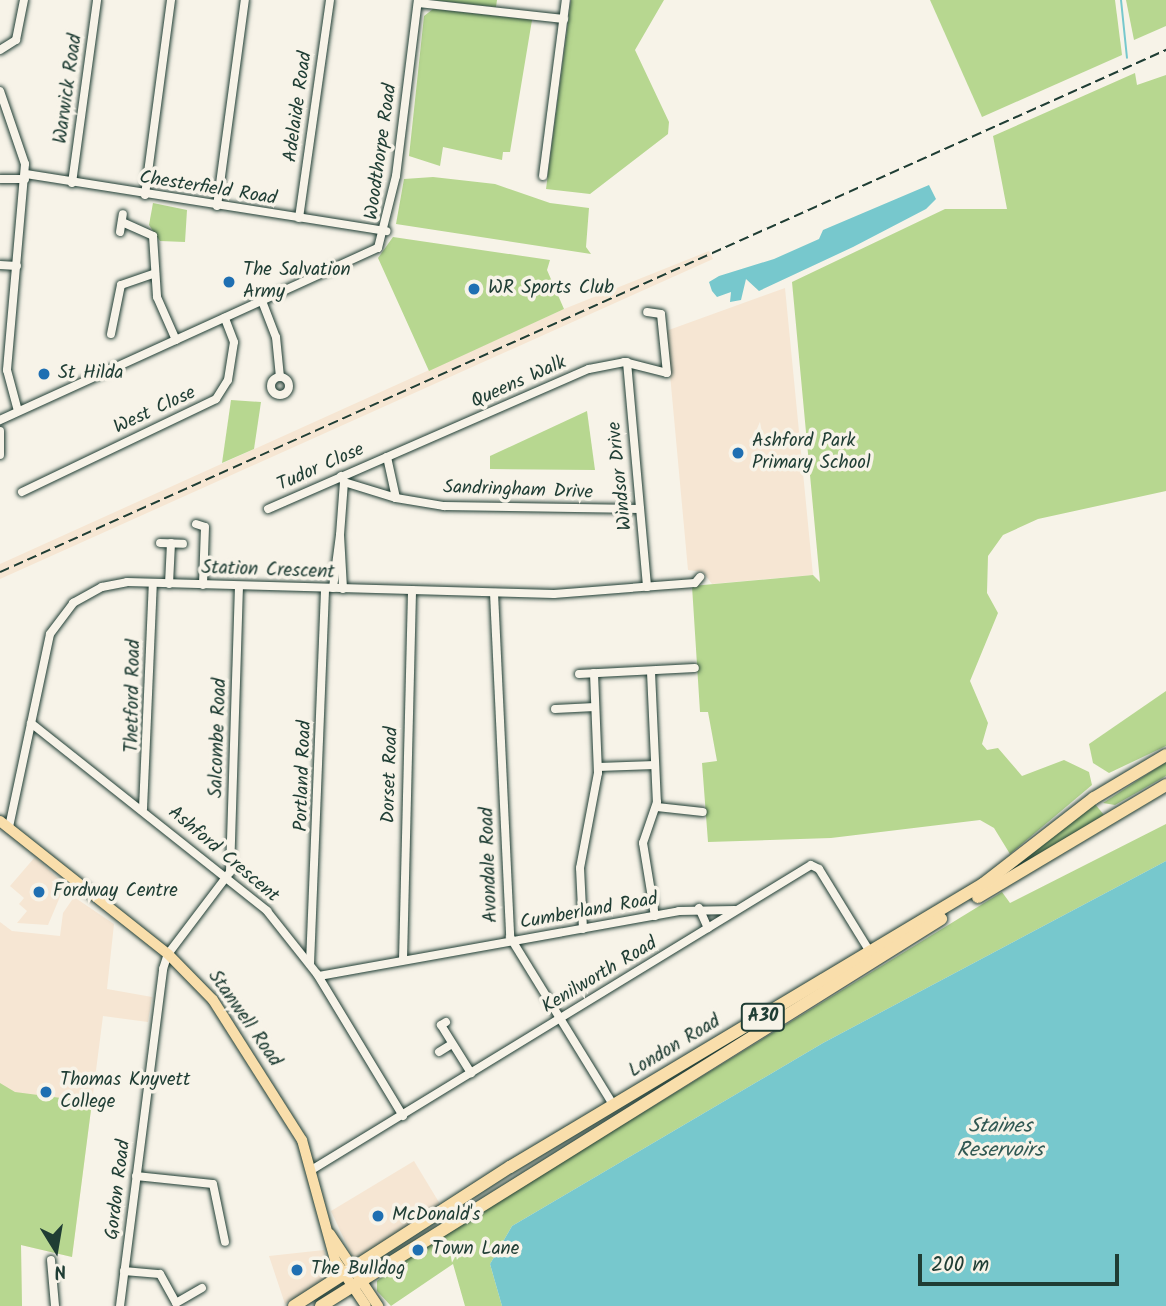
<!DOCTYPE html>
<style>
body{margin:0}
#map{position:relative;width:1166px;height:1306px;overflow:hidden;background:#f7f3e8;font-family:Kalam,sans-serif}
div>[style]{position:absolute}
.built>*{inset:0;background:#f6e6d3}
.green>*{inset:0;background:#b7d790}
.water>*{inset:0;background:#77c8cd}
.stream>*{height:2px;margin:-1px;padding:0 1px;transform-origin:1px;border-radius:1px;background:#77c8cd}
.roads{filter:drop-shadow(0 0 2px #1f3d34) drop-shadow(0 0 2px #1f3d34)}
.minor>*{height:8px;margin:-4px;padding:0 4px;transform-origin:4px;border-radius:4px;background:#f7f3e8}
.minor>.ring{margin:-4px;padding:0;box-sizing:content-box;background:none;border:8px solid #f7f3e8;border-radius:50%}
.major>*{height:10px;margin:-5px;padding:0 5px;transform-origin:5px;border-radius:5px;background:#f9deab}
.highway>*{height:12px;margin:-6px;padding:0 6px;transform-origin:6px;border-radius:6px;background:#f9deab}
.rail>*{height:2px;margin-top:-1px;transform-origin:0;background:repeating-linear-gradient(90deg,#1f3d34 0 10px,transparent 0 15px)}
.dots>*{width:19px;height:19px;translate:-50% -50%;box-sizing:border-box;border:4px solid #f7f3e8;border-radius:50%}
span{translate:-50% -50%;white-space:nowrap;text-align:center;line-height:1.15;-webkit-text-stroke:7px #f7f3e8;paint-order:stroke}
.shield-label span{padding:2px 5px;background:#f7f3e8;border:2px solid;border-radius:5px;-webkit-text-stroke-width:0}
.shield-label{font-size:18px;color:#1f3d34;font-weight:700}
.street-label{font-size:19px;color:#1f3d34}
.poi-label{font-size:19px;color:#1f3d34}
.left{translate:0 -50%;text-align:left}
.water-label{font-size:21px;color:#315953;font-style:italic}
.north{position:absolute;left:21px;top:1215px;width:70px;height:70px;-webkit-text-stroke:5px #f7f3e8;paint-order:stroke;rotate:169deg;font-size:19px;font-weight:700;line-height:28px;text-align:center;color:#1f3d34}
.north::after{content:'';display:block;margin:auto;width:24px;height:32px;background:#1f3d34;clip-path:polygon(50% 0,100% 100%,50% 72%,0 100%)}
.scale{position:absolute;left:918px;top:1254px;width:201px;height:32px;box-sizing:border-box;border:4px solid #1f3d34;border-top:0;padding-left:9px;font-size:21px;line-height:24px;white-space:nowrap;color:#1f3d34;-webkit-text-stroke:5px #f7f3e8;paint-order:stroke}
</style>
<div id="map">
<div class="built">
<div style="clip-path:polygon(709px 251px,713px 259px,0 579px,0 564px,564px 309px)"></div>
<div style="clip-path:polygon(785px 288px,813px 575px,712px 584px,703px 572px,688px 570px,666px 331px)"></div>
<div style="clip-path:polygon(35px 857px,65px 885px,48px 925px,17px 923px,27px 911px,19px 904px,24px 898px,10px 886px)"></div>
<div style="clip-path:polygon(74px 897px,114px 924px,107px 989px,152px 997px,148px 1022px,103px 1016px,72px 1257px,21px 1245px,22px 1306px,0 1306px,0 922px,12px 931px,60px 936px,63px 913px)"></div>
<div style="clip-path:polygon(414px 1161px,440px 1204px,360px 1257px,352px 1256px,331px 1211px)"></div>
<div style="clip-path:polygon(324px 1250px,331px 1275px,285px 1304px,269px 1256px)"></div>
</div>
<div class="green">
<div style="clip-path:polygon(433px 0,497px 0,496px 7px)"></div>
<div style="clip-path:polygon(571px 0,664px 0,635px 50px,669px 122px,668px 134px,590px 194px,546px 189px)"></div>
<div style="clip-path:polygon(930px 0,1115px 0,1122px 55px,982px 117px)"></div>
<div style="clip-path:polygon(1126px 0,1166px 0,1166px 26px,1134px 40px)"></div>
<div style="clip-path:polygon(433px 9px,532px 20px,510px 152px,503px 152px,502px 160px,443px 147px,440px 166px,409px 156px,424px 16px)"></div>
<div style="clip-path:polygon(1135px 73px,1137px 85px,1166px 75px,1166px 491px,1038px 519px,1003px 535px,988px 556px,987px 593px,998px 613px,970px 681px,988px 723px,982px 744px,987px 750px,998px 748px,1022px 776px,1064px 760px,1089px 772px,1092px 785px,1010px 854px,994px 828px,980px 820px,831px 838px,708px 842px,702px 763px,717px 761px,708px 712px,700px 712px,692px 586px,813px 575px,820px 582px,792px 282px,945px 209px,1007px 209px,993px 136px)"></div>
<div style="clip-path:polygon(433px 177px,495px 184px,550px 203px,589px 208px,586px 247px,591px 254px,396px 224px,404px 179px)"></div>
<div style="clip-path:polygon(153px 203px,187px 210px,185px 242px,160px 241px,149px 225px)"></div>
<div style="clip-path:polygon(393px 237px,550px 260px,547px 270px,564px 309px,429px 371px,378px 258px)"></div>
<div style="clip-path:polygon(231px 400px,261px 402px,254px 449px,222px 463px)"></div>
<div style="clip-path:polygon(587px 411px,595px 470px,490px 469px,490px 456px)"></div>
<div style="clip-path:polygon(1166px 691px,1166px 746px,1109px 773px,1093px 763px,1089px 744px)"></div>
<div style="clip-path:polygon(1166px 762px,1166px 776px,1115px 805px,1103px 803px)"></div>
<div style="clip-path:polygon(1095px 804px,1104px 815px,988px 885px)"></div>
<div style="clip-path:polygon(1166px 824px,1166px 861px,823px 1043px,512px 1226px,490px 1264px,502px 1306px,465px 1306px,453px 1264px,391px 1306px,377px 1291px,377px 1281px,401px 1261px,1002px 892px,1010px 903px)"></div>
<div style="clip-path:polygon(0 1083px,15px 1092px,92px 1102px,72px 1257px,21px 1245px,22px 1306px,0 1306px)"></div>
</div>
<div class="water">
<div style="clip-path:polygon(929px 185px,936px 199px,926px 209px,853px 247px,759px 291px,746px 279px,741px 300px,730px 302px,731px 292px,717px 297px,712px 291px,709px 282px,719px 276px,774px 259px,819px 239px,823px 230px)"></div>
<div style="clip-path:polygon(1166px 861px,1166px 1306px,502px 1306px,490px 1264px,512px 1226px,823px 1043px)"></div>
</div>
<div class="stream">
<div style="left:1121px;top:0;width:58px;rotate:84.1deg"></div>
</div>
<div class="roads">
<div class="minor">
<div style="left:418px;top:3px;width:147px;rotate:6.3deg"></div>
<div style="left:0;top:50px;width:19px;rotate:-32deg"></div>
<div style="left:16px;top:40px;width:41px;rotate:-78.7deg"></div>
<div style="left:0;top:91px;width:77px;rotate:71.1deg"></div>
<div style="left:25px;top:164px;width:207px;rotate:95deg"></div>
<div style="left:7px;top:370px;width:39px;rotate:75deg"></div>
<div style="left:26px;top:174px;width:365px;rotate:9deg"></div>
<div style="left:543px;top:176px;width:177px;rotate:-82.6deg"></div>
<div style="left:0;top:179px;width:25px"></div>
<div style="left:72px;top:183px;width:185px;rotate:-82.2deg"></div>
<div style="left:145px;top:195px;width:197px;rotate:-82.4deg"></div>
<div style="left:217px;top:206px;width:208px;rotate:-82.3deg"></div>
<div style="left:299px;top:218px;width:220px;rotate:-81.9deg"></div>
<div style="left:122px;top:222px;width:34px;rotate:24deg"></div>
<div style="left:153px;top:236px;width:61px;rotate:86.2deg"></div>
<div style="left:157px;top:297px;width:47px;rotate:66.2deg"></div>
<div style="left:120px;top:232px;width:18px;rotate:-81deg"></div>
<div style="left:0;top:265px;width:17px;rotate:3deg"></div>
<div style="left:262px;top:301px;width:39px;rotate:69deg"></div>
<div style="left:276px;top:337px;width:40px;rotate:84.3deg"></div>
<div style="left:111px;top:334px;width:50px;rotate:-78.5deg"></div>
<div style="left:121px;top:285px;width:36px;rotate:-19deg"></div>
<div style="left:627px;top:362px;width:226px;rotate:84.9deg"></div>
<div class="ring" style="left:271px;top:377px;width:10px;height:10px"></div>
<div style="left:0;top:420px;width:415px;rotate:-24.5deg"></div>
<div style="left:378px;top:248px;width:74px;rotate:-76deg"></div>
<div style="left:396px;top:176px;width:177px;rotate:-82.9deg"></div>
<div style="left:0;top:431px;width:24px;rotate:90deg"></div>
<div style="left:387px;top:457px;width:42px;rotate:77.6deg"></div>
<div style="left:341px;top:476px;width:7px;rotate:63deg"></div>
<div style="left:344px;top:482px;width:54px;rotate:17.1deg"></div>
<div style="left:396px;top:498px;width:49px;rotate:9.5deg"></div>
<div style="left:444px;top:506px;width:196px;rotate:0.9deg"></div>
<div style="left:22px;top:492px;width:215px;rotate:-25.6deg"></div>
<div style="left:216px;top:399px;width:22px;rotate:-58deg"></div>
<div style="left:228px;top:380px;width:38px;rotate:-81deg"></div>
<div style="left:234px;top:342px;width:26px;rotate:-111deg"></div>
<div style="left:268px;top:509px;width:350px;rotate:-23.6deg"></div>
<div style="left:589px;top:369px;width:36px;rotate:-11deg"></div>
<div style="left:624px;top:362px;width:44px;rotate:14.3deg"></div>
<div style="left:667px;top:373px;width:59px;rotate:-95.8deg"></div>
<div style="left:661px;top:314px;width:14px;rotate:-172deg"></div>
<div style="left:196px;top:524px;width:9px;rotate:18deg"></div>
<div style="left:205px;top:527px;width:58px;rotate:92deg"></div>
<div style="left:340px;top:535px;width:53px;rotate:-85.7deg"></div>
<div style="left:160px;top:543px;width:23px;rotate:2deg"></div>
<div style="left:169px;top:584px;width:41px;rotate:-87.2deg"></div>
<div style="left:333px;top:588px;width:53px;rotate:-82.5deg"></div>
<div style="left:340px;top:535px;width:54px;rotate:86.8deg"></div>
<div style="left:494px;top:593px;width:344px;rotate:87.3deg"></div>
<div style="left:510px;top:937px;width:198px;rotate:58.4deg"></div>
<div style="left:651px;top:672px;width:130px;rotate:87.4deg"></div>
<div style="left:657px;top:802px;width:43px;rotate:108.9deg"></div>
<div style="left:643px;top:843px;width:74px;rotate:80.7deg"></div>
<div style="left:579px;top:674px;width:116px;rotate:-3deg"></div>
<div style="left:555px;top:709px;width:40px;rotate:-2.9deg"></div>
<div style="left:31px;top:723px;width:302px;rotate:38.5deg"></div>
<div style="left:267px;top:911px;width:80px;rotate:51.6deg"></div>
<div style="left:317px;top:974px;width:166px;rotate:58.8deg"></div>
<div style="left:598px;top:767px;width:57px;rotate:-2deg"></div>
<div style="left:657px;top:807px;width:46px;rotate:6.2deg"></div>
<div style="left:143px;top:809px;width:226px;rotate:-87.5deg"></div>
<div style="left:9px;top:827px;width:197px;rotate:-78deg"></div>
<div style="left:50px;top:634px;width:39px;rotate:-53deg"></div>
<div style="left:73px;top:603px;width:33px;rotate:-29deg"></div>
<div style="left:102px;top:587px;width:25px;rotate:-11deg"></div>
<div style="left:127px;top:582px;width:427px;rotate:1.6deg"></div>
<div style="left:554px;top:594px;width:141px;rotate:-4.5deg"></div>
<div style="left:695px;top:583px;width:8px;rotate:-50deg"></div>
<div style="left:699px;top:908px;width:22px;rotate:66deg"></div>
<div style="left:583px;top:929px;width:61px;rotate:-92.8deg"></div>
<div style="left:580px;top:868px;width:97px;rotate:-79.3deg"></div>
<div style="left:598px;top:773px;width:100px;rotate:-92.3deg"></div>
<div style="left:403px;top:960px;width:370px;rotate:-88.6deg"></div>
<div style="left:310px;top:964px;width:376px;rotate:-87.7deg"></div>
<div style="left:319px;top:976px;width:366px;rotate:-10.2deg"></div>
<div style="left:679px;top:911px;width:56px;rotate:-1deg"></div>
<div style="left:446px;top:1022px;width:6px;rotate:149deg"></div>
<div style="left:441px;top:1025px;width:57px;rotate:58deg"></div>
<div style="left:439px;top:1052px;width:15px;rotate:-32deg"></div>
<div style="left:313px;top:1169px;width:583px;rotate:-31.4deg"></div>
<div style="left:811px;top:865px;width:9px;rotate:27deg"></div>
<div style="left:819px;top:869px;width:97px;rotate:58.4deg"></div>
<div style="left:136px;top:1176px;width:77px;rotate:5.9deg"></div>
<div style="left:213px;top:1184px;width:59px;rotate:78.3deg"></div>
<div style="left:51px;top:1260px;width:46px;rotate:85deg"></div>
<div style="left:124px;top:1271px;width:36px;rotate:5deg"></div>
<div style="left:160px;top:1274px;width:33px;rotate:61deg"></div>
<div style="left:176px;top:1303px;width:30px;rotate:-30deg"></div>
<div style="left:120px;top:1306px;width:340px;rotate:-82.7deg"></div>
<div style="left:163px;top:969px;width:16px;rotate:-72deg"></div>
<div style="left:168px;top:954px;width:103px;rotate:-52.9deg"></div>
<div style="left:230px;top:872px;width:286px;rotate:-88.2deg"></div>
</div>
<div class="major">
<div style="left:0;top:821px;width:214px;rotate:38.4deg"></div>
<div style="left:168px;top:954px;width:64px;rotate:45.6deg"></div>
<div style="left:213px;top:1000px;width:166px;rotate:57.6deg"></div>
<div style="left:302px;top:1140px;width:124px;rotate:74.6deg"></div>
<div style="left:335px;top:1260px;width:55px;rotate:56deg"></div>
<div style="left:330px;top:1234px;width:87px;rotate:56.3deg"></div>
</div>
<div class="highway">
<div style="left:978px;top:897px;width:219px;rotate:-30.8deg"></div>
<div style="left:294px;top:1306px;width:257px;rotate:-32.8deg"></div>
<div style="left:510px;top:1167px;width:551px;rotate:-30.89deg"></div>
<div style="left:983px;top:884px;width:140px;rotate:-37.8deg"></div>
<div style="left:1094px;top:798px;width:84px;rotate:-30.8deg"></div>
<div style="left:321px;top:1306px;width:731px;rotate:-31.97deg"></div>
</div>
</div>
<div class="rail">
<div style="left:0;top:572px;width:1278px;rotate:-24.12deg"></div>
</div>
<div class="dots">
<div style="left:229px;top:282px;background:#1f6fb2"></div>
<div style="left:474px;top:289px;background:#1f6fb2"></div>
<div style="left:44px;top:374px;background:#1f6fb2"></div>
<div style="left:738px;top:453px;background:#1f6fb2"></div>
<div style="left:39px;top:892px;background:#1f6fb2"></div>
<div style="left:46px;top:1092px;background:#1f6fb2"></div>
<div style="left:378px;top:1216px;background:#1f6fb2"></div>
<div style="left:418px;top:1250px;background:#1f6fb2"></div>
<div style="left:297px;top:1270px;background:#1f6fb2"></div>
</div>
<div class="shield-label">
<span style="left:763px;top:1017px">A30</span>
</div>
<div class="street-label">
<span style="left:69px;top:89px;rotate:-82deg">Warwick Road</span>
<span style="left:299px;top:107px;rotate:-82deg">Adelaide Road</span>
<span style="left:382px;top:152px;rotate:-82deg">Woodthorpe Road</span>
<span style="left:208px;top:189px;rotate:9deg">Chesterfield Road</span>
<span style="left:519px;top:383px;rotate:-24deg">Queens Walk</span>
<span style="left:155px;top:411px;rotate:-25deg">West Close</span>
<span style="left:321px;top:468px;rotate:-24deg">Tudor Close</span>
<span style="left:621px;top:476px;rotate:-96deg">Windsor Drive</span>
<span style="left:518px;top:491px;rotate:2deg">Sandringham Drive</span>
<span style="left:268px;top:571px;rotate:2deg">Station Crescent</span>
<span style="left:134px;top:696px;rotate:-89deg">Thetford Road</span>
<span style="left:219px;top:738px;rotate:-88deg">Salcombe Road</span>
<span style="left:391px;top:775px;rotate:-88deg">Dorset Road</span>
<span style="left:304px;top:776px;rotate:-88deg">Portland Road</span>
<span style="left:223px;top:855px;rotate:40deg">Ashford Crescent</span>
<span style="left:490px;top:865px;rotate:-92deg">Avondale Road</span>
<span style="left:589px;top:912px;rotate:-10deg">Cumberland Road</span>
<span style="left:600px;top:976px;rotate:-31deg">Kenilworth Road</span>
<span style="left:244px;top:1019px;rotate:55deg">Stanwell Road</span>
<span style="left:675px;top:1047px;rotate:-31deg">London Road</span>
<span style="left:119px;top:1190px;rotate:-83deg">Gordon Road</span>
</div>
<div class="poi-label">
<span class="left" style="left:243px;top:282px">The Salvation<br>Army</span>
<span class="left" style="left:488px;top:289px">WR Sports Club</span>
<span class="left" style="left:58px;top:374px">St Hilda</span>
<span class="left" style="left:752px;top:453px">Ashford Park<br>Primary School</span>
<span class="left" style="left:53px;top:892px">Fordway Centre</span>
<span class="left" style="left:60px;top:1092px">Thomas Knyvett<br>College</span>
<span class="left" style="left:392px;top:1216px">McDonald's</span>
<span class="left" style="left:432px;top:1250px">Town Lane</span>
<span class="left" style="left:311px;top:1270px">The Bulldog</span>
</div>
<div class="water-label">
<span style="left:1000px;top:1139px">Staines<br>Reservoirs</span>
</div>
<div class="north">N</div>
<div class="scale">200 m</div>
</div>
